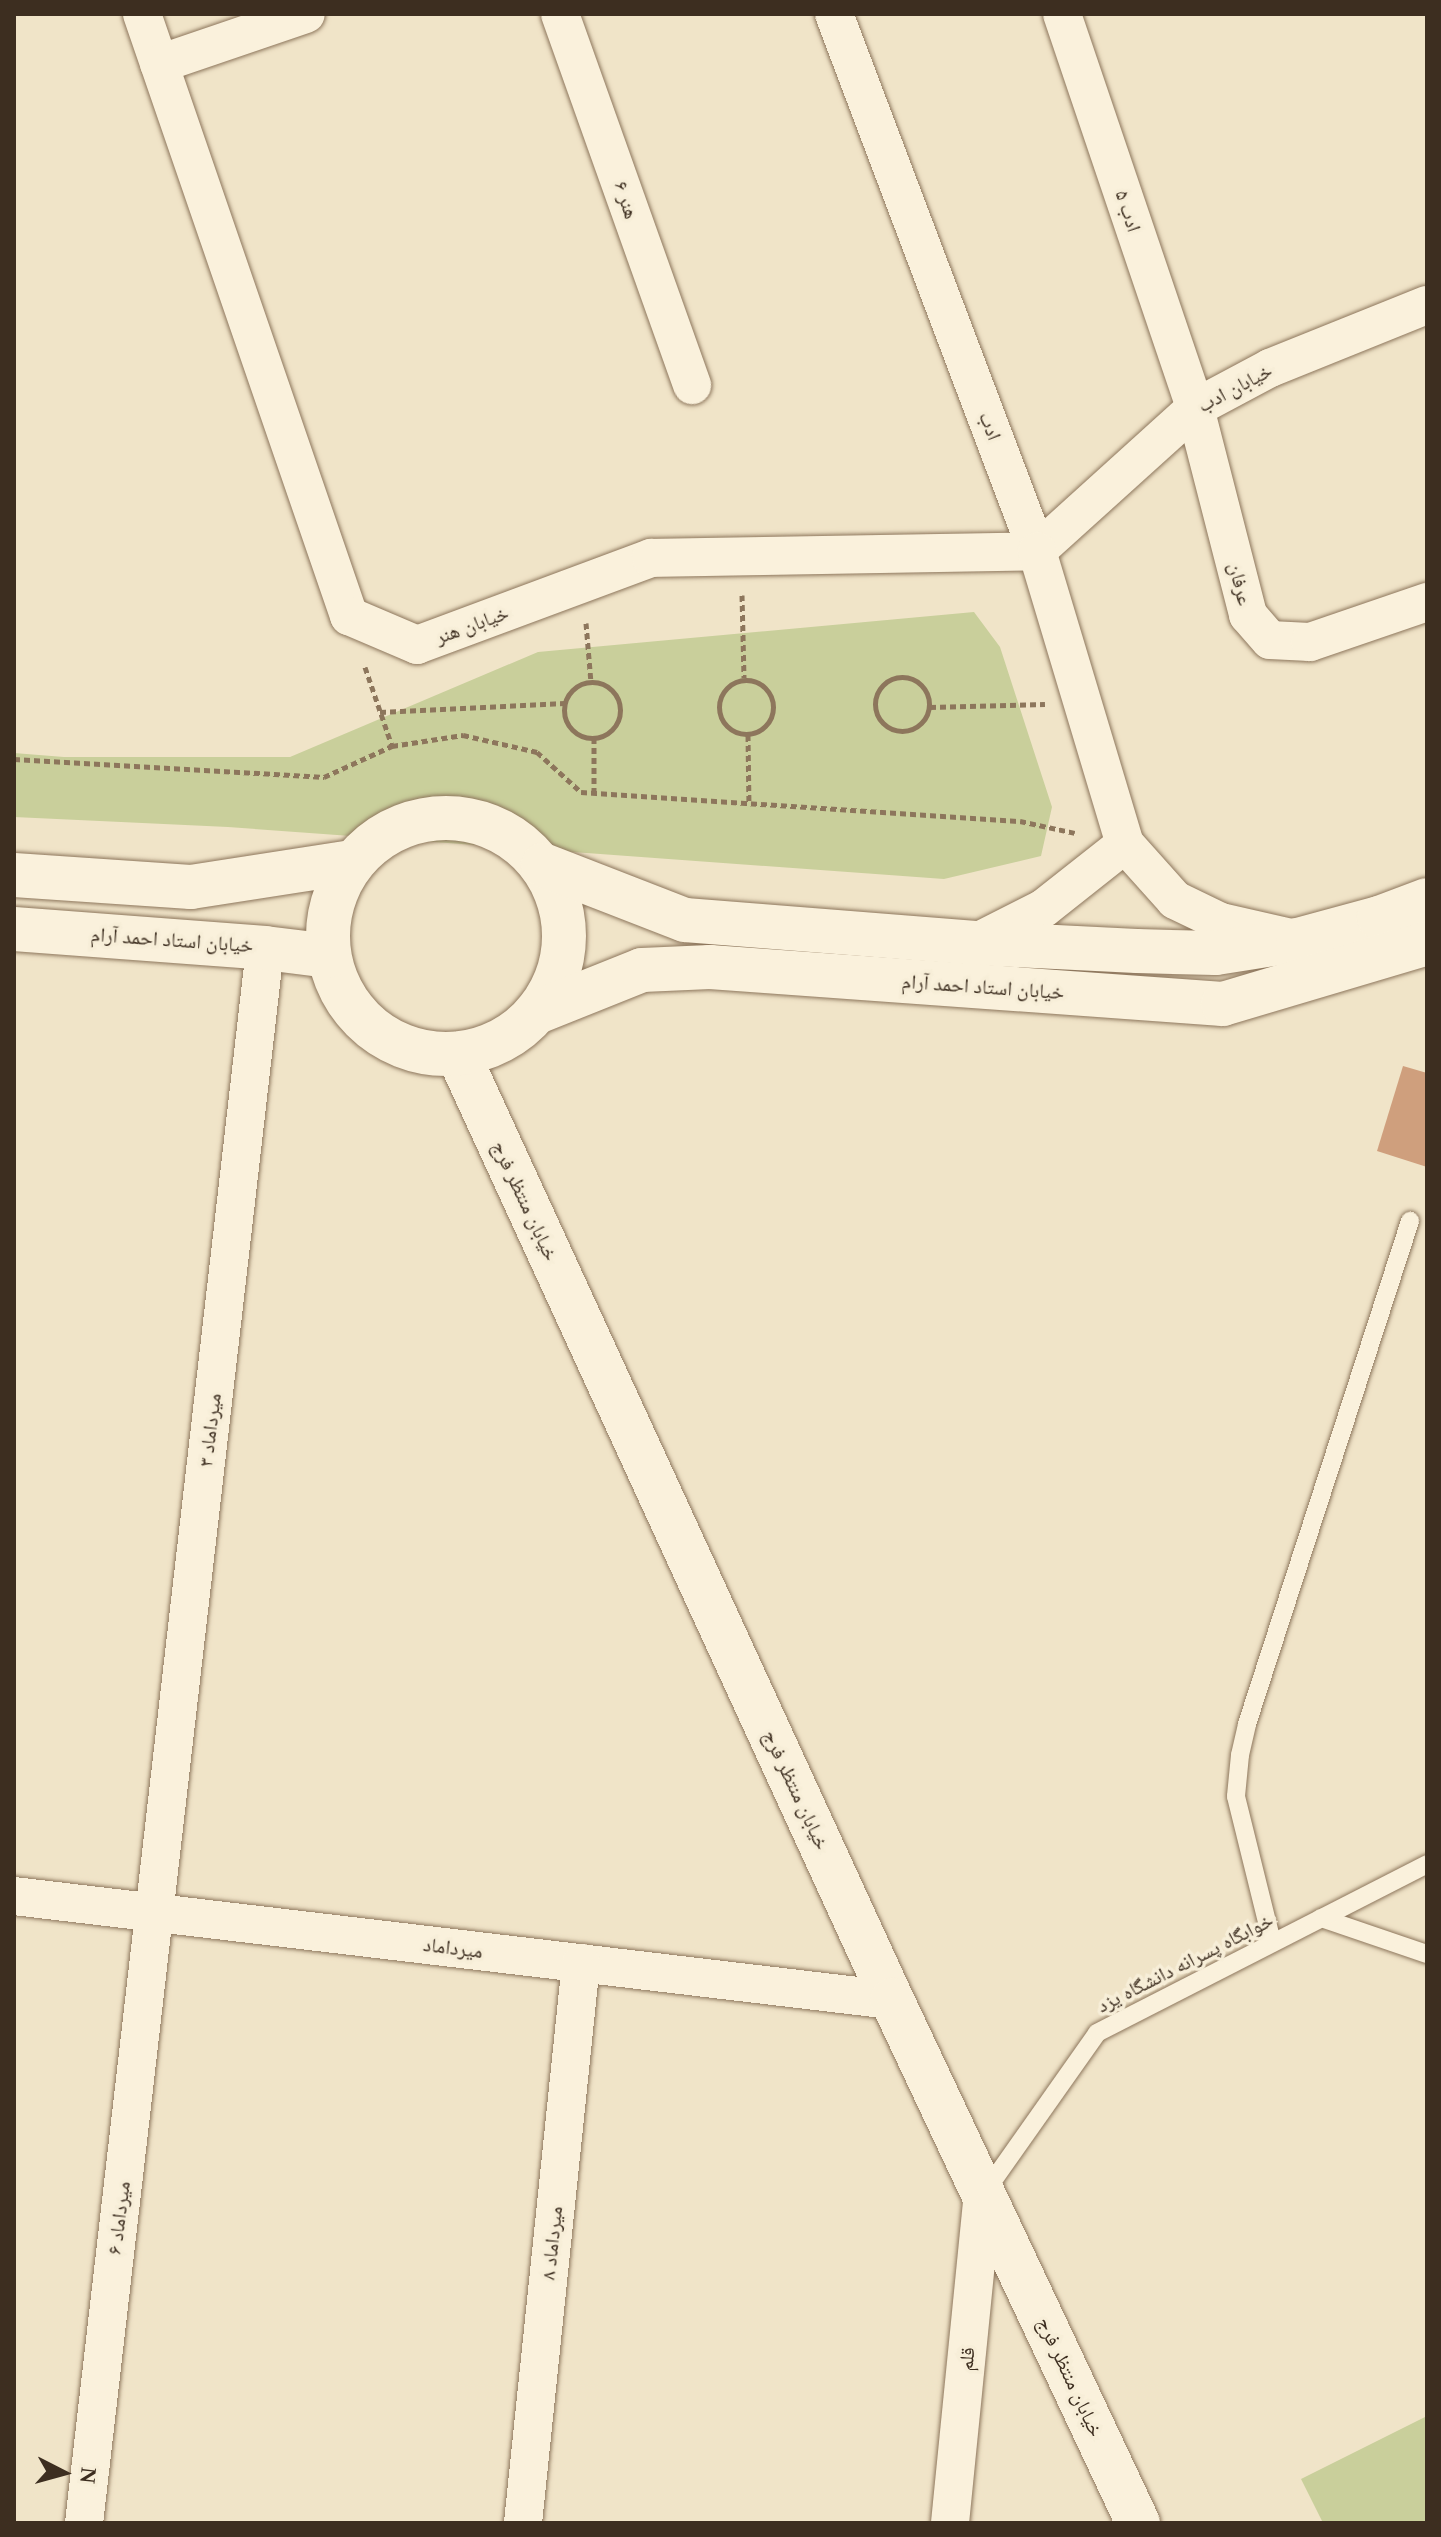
<!DOCTYPE html>
<meta charset="utf-8">
<style>
body{margin:0}
#map{position:relative;width:1441px;height:2537px;overflow:hidden;background:#f0e4c8;font-family:"Times New Roman","Noto Naskh Arabic",serif}
div>[style]{position:absolute}
.green>*{inset:0;background:#c9cf9b}
.building>*{inset:0;background:#cf9f7d}
.path>*{height:5px;margin-top:-2.5px;transform-origin:0;background:repeating-linear-gradient(90deg,#8d765c 0 6px,transparent 0 10px)}
.path>.ring{margin:-2.5px;padding:0;box-sizing:content-box;background:none;border:5px solid #8d765c;border-radius:50%}
.roads{filter:drop-shadow(0 0 2px #8d765c) drop-shadow(0 0 2px #8d765c)}
.service>*{height:18px;margin:-9px;padding:0 9px;transform-origin:9px;border-radius:9px;background:#faf1dc}
.minor>*{height:38px;margin:-19px;padding:0 19px;transform-origin:19px;border-radius:19px;background:#faf1dc}
.tertiary>*{height:44px;margin:-22px;padding:0 22px;transform-origin:22px;border-radius:22px;background:#faf1dc}
.secondary>*{height:44px;margin:-22px;padding:0 22px;transform-origin:22px;border-radius:22px;background:#faf1dc}
.secondary>.ring{margin:-22px;padding:0;box-sizing:content-box;background:none;border:44px solid #faf1dc;border-radius:50%}
span{translate:-50% -50%;white-space:nowrap;text-align:center;line-height:1.15;-webkit-text-stroke:7px #f7eed8;paint-order:stroke}
.street-label{font-size:20px;color:#3d2e20}
.frame{position:absolute;inset:0;border:16px solid #3d2e20;pointer-events:none}
.north{position:absolute;left:24px;top:2433px;width:80px;height:80px;-webkit-text-stroke:6px #f7eed8;paint-order:stroke;rotate:96deg;font-size:22px;font-weight:700;line-height:32px;text-align:center;color:#3d2e20}
.north::after{content:'';display:block;margin:auto;width:28px;height:36px;background:#3d2e20;clip-path:polygon(50% 0,100% 100%,50% 72%,0 100%)}
</style>
<div id="map">
<div class="green">
<div style="clip-path:polygon(974px 612px,1000px 647px,1052px 807px,1041px 856px,944px 879px,228px 827px,14px 817px,14px 753px,64px 757px,290px 757px,538px 652px)"></div>
<div style="clip-path:polygon(1427px 2416px,1427px 2523px,1323px 2523px,1301px 2479px)"></div>
</div>
<div class="building">
<div style="clip-path:polygon(1403px 1066px,1427px 1073px,1427px 1167px,1377px 1151px)"></div>
</div>
<div class="path">
<div style="left:742px;top:595px;width:83px;rotate:88.6deg"></div>
<div style="left:586px;top:623px;width:59px;rotate:85.2deg"></div>
<div style="left:365px;top:667px;width:83px;rotate:71.1deg"></div>
<div class="ring" style="left:875px;top:677px;width:49px;height:49px"></div>
<div class="ring" style="left:719px;top:680px;width:49px;height:49px"></div>
<div class="ring" style="left:564px;top:682px;width:51px;height:51px"></div>
<div style="left:930px;top:707px;width:115px;rotate:-1.5deg"></div>
<div style="left:380px;top:712px;width:185px;rotate:-2.8deg"></div>
<div style="left:748px;top:735px;width:69px;rotate:89.2deg"></div>
<div style="left:14px;top:759px;width:311px;rotate:3.3deg"></div>
<div style="left:324px;top:777px;width:75px;rotate:-24.5deg"></div>
<div style="left:392px;top:746px;width:72px;rotate:-8.8deg"></div>
<div style="left:463px;top:735px;width:76px;rotate:12.9deg"></div>
<div style="left:537px;top:752px;width:59px;rotate:42.3deg"></div>
<div style="left:581px;top:792px;width:440px;rotate:3.8deg"></div>
<div style="left:1020px;top:821px;width:56px;rotate:12.3deg"></div>
<div style="left:594px;top:793px;width:55px;rotate:-90deg"></div>
</div>
<div class="roads">
<div class="service">
<div style="left:1321px;top:1918px;width:112px;rotate:18.8deg"></div>
<div style="left:1272px;top:1942px;width:150px;rotate:-103.9deg"></div>
<div style="left:1236px;top:1796px;width:41px;rotate:-84.4deg"></div>
<div style="left:1240px;top:1755px;width:32px;rotate:-77deg"></div>
<div style="left:1247px;top:1724px;width:529px;rotate:-72.04deg"></div>
<div style="left:985px;top:2192px;width:194px;rotate:-54.8deg"></div>
<div style="left:1097px;top:2033px;width:371px;rotate:-27.1deg"></div>
</div>
<div class="minor">
<div style="left:142px;top:14px;width:637px;rotate:71.02deg"></div>
<div style="left:349px;top:616px;width:74px;rotate:23.1deg"></div>
<div style="left:417px;top:645px;width:250px;rotate:-20.4deg"></div>
<div style="left:651px;top:558px;width:386px;rotate:-1deg"></div>
<div style="left:1037px;top:551px;width:213px;rotate:-42.1deg"></div>
<div style="left:1195px;top:408px;width:85px;rotate:-28.1deg"></div>
<div style="left:1270px;top:368px;width:169px;rotate:-21.9deg"></div>
<div style="left:560px;top:14px;width:394px;rotate:70.4deg"></div>
<div style="left:834px;top:14px;width:574px;rotate:69.29deg"></div>
<div style="left:1037px;top:551px;width:306px;rotate:73.3deg"></div>
<div style="left:1125px;top:844px;width:75px;rotate:48.2deg"></div>
<div style="left:1175px;top:900px;width:51px;rotate:25.6deg"></div>
<div style="left:1221px;top:922px;width:72px;rotate:12.9deg"></div>
<div style="left:1062px;top:14px;width:416px;rotate:71.3deg"></div>
<div style="left:1195px;top:408px;width:214px;rotate:75.6deg"></div>
<div style="left:1248px;top:615px;width:33px;rotate:49deg"></div>
<div style="left:1270px;top:640px;width:40px;rotate:2.9deg"></div>
<div style="left:1310px;top:642px;width:124px;rotate:-18.9deg"></div>
<div style="left:159px;top:64px;width:155px;rotate:-18.8deg"></div>
<div style="left:975px;top:943px;width:77px;rotate:-26.9deg"></div>
<div style="left:1044px;top:908px;width:103px;rotate:-38.3deg"></div>
<div style="left:14px;top:1896px;width:884px;rotate:6.76deg"></div>
<div style="left:84px;top:2523px;width:1585px;rotate:-83.44deg"></div>
<div style="left:523px;top:2523px;width:563px;rotate:-84.09deg"></div>
<div style="left:950px;top:2523px;width:331px;rotate:-84.3deg"></div>
</div>
<div class="tertiary">
<div style="left:458px;top:1054px;width:1041px;rotate:65.36deg"></div>
<div style="left:892px;top:2000px;width:578px;rotate:64.81deg"></div>
</div>
<div class="secondary">
<div class="ring" style="left:328px;top:818px;width:192px;height:192px"></div>
<div style="left:543px;top:865px;width:152px;rotate:21.2deg"></div>
<div style="left:685px;top:920px;width:291px;rotate:4.5deg"></div>
<div style="left:975px;top:943px;width:162px;rotate:2.8deg"></div>
<div style="left:1137px;top:951px;width:79px;rotate:1.5deg"></div>
<div style="left:1216px;top:953px;width:83px;rotate:-9deg"></div>
<div style="left:1298px;top:940px;width:84px;rotate:-15.2deg"></div>
<div style="left:1379px;top:918px;width:51px;rotate:-20.6deg"></div>
<div style="left:14px;top:875px;width:177px;rotate:3.9deg"></div>
<div style="left:191px;top:887px;width:163px;rotate:-8.8deg"></div>
<div style="left:14px;top:929px;width:252px;rotate:4.3deg"></div>
<div style="left:265px;top:948px;width:64px;rotate:7.1deg"></div>
<div style="left:537px;top:1012px;width:113px;rotate:-21.8deg"></div>
<div style="left:642px;top:970px;width:68px;rotate:-2.5deg"></div>
<div style="left:710px;top:967px;width:514px;rotate:4.13deg"></div>
<div style="left:1223px;top:1004px;width:213px;rotate:-16.6deg"></div>
</div>
</div>
<div class="street-label">
<span style="left:626px;top:200px;rotate:71deg">هنر ۶</span>
<span style="left:1128px;top:211px;rotate:72deg">ادب ۵</span>
<span style="left:1235px;top:388px;rotate:-28deg">خیابان ادب</span>
<span style="left:990px;top:426px;rotate:69deg">ادب</span>
<span style="left:1240px;top:584px;rotate:76deg">عرفان</span>
<span style="left:472px;top:625px;rotate:-20deg">خیابان هنر</span>
<span style="left:172px;top:940px;rotate:4deg">خیابان استاد احمد آرام</span>
<span style="left:983px;top:987px;rotate:4deg">خیابان استاد احمد آرام</span>
<span style="left:525px;top:1201px;rotate:65deg">خیابان منتظر فرج</span>
<span style="left:210px;top:1430px;rotate:-83deg">میرداماد ۳</span>
<span style="left:796px;top:1790px;rotate:65deg">خیابان منتظر فرج</span>
<span style="left:453px;top:1948px;rotate:7deg">میرداماد</span>
<span style="left:1185px;top:1963px;rotate:-27deg">خوابگاه پسرانه دانشگاه یزد</span>
<span style="left:119px;top:2218px;rotate:-83deg">میرداماد ۶</span>
<span style="left:552px;top:2243px;rotate:-84deg">میرداماد ۸</span>
<span style="left:967px;top:2359px;rotate:-84deg">قلم</span>
<span style="left:1070px;top:2377px;rotate:65deg">خیابان منتظر فرج</span>
</div>
<div class="frame"></div>
<div class="north">N</div>
</div>
